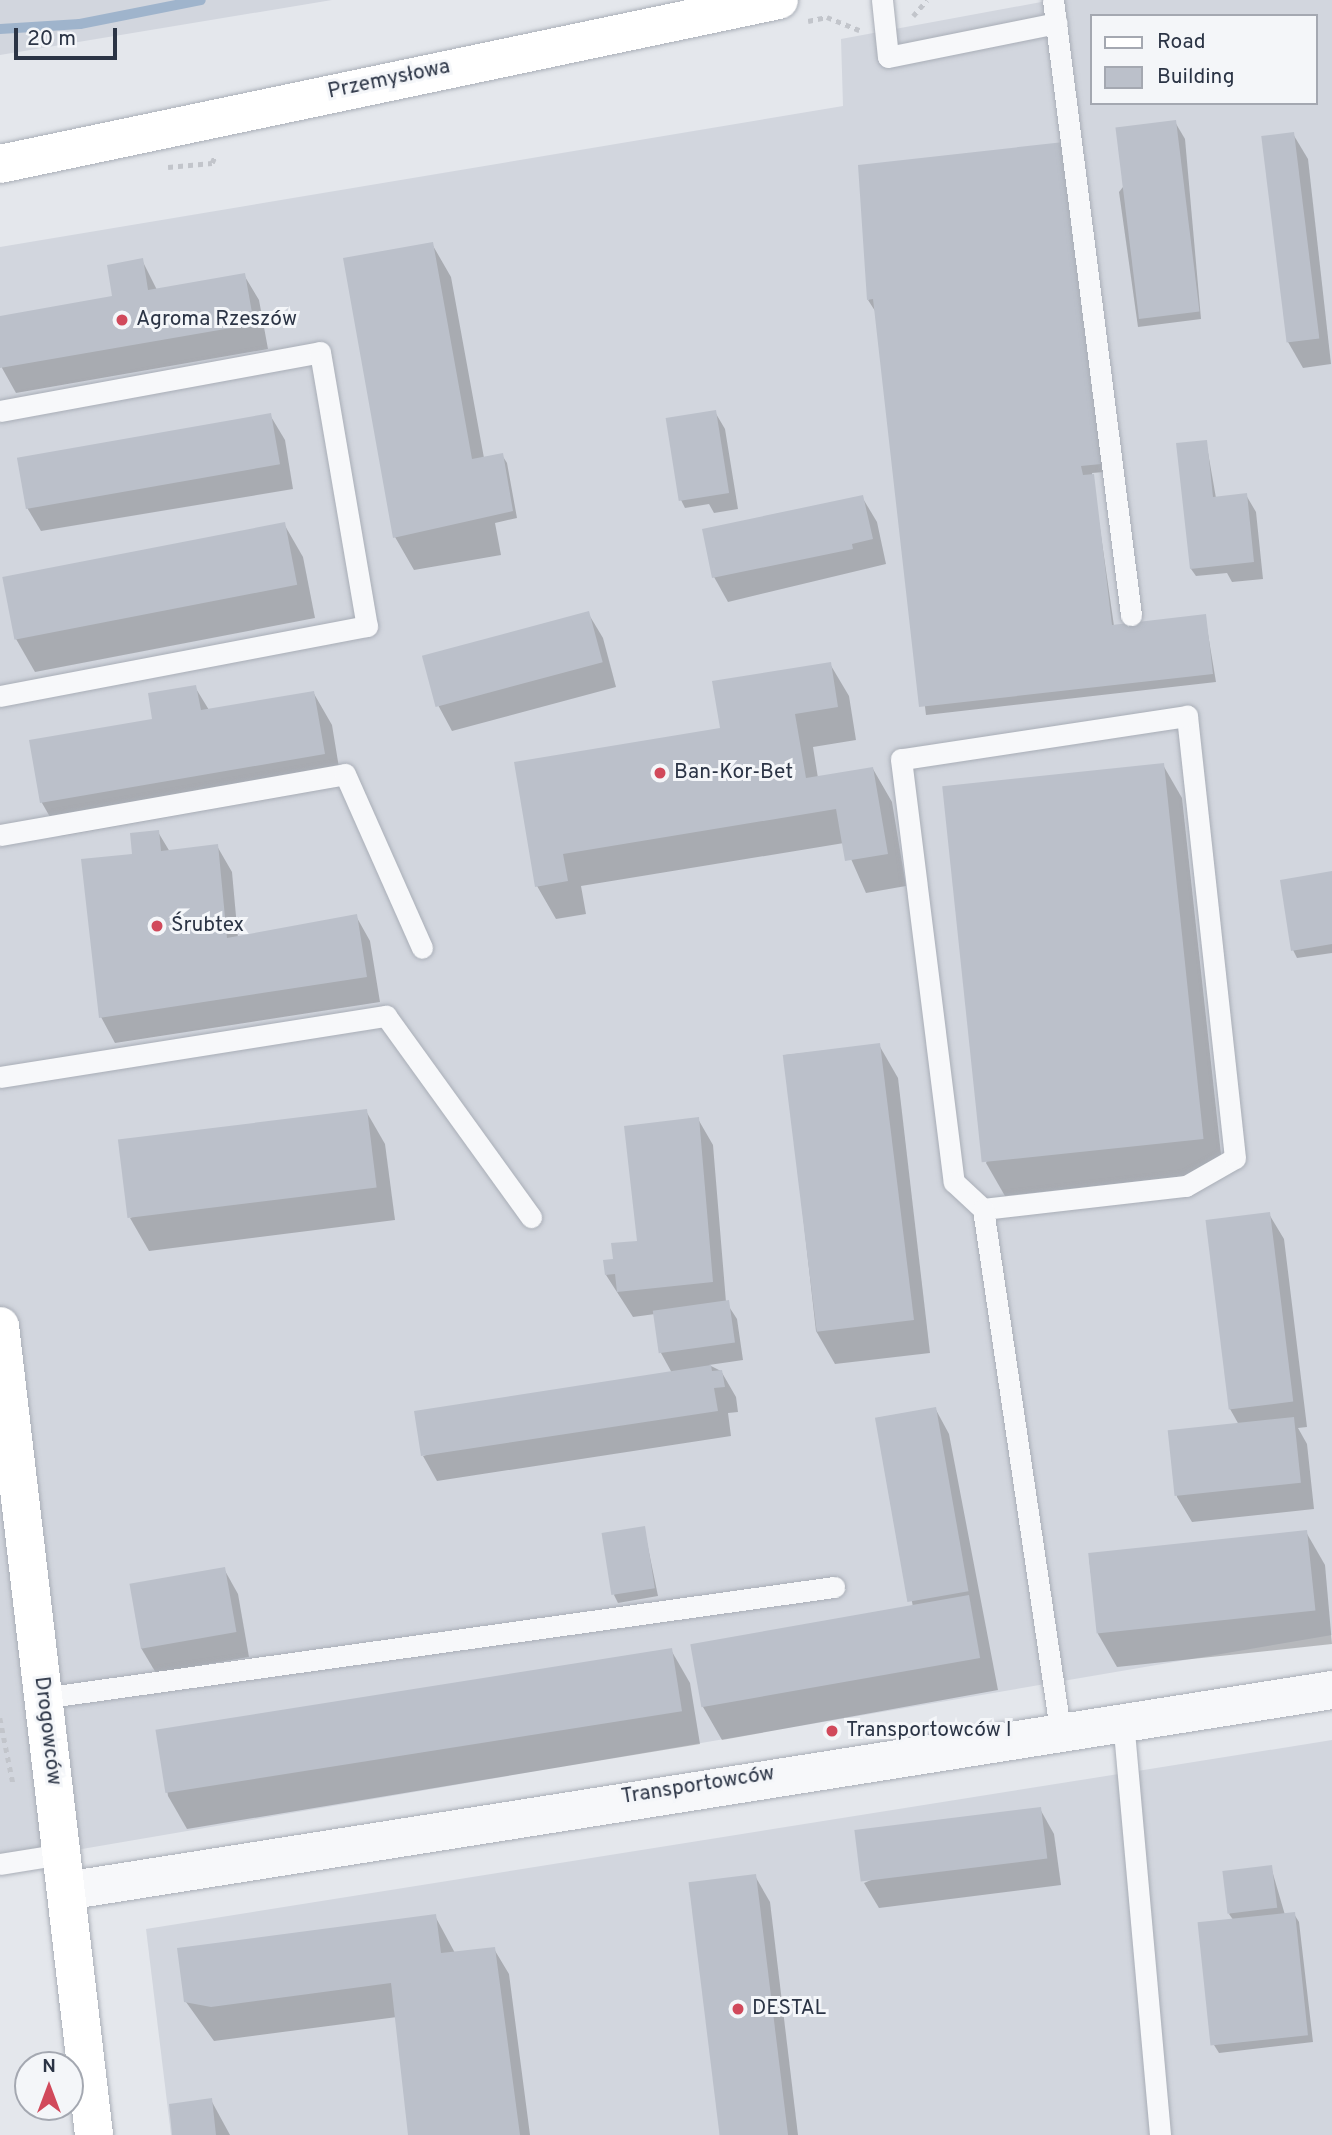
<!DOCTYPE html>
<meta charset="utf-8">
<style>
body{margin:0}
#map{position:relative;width:1332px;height:2135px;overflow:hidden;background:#e4e7ec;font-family:Overpass,sans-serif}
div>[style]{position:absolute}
.built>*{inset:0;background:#d2d6de}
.shadow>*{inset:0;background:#0003}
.stream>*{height:10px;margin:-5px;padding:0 5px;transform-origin:5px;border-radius:5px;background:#9fb4cc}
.building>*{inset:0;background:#bbc0ca;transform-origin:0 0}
.path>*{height:4.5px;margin-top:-2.25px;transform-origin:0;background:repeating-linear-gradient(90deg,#c2c5cb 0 5px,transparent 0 10px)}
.roads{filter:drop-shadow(0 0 2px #a9aeb7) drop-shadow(0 0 2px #a9aeb7)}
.lane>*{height:21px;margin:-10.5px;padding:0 10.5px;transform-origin:10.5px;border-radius:10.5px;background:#f7f8fa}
.street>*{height:38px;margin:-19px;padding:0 19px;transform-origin:19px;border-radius:19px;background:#f7f8fa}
.secondary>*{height:38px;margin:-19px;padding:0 19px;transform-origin:19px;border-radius:19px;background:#fff}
.dots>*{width:19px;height:19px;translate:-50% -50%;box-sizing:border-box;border:4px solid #f4f6f9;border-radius:50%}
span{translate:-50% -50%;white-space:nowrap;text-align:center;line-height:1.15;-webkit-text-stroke:6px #f4f6f9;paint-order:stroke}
.street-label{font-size:21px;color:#2b3445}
.poi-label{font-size:21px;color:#2b3445}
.left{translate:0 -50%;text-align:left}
.legend{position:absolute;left:1090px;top:14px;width:228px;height:91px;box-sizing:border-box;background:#f4f6f9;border:2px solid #a4a8b1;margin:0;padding:9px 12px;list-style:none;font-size:21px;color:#2b3445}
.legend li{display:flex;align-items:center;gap:14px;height:35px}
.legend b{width:35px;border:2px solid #a4a8b1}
.north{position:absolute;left:14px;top:2051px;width:70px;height:70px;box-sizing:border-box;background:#f4f6f9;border:2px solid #a4a8b1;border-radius:50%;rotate:0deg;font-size:19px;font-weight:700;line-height:28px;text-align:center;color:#2b3445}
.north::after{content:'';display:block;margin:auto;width:24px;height:32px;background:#d1495b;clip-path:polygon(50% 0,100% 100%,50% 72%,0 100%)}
.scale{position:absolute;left:14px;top:28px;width:103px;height:32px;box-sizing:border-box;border:4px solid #2b3445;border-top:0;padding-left:9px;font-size:21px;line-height:24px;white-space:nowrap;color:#2b3445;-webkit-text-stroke:5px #f4f6f9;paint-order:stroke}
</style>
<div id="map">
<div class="built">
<div style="clip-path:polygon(0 0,332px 0,0 55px)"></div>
<div style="clip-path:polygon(evenodd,1052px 0,1332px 0,1332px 1635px,0 1863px,0 247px,843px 106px,841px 39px,1052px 0,1092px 16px,1316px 16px,1316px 103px,1092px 103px,1092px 16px)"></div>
<div style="clip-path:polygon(1332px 1740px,1332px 2135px,171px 2135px,146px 1929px)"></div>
</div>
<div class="shadow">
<div style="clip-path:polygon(1175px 122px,1185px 139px,1201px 319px,1138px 327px,1119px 192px)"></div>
<div style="clip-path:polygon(1293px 134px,1308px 159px,1331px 364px,1303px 368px,1288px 342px)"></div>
<div style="clip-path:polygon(1064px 144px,1104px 472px,1092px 473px,1114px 626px,1205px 616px,1216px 682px,926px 715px,877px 314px,868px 300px)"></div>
<div style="clip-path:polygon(432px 244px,451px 277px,484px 458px,502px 455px,507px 463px,517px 518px,495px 523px,501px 555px,414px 570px,395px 537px)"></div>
<div style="clip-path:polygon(142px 260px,157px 290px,244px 275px,259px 300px,268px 349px,16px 393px,2px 368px,0 318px,114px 297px)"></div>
<div style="clip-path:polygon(715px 412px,725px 429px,738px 509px,714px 513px,709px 504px,685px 508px,681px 500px)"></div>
<div style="clip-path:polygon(270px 415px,285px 440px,293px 489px,41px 531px,26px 506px)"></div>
<div style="clip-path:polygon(1206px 441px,1216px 498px,1246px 495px,1256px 512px,1263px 579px,1232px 582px,1227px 573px,1196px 576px,1191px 569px)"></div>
<div style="clip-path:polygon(862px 497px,877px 522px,886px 564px,728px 602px,714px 577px)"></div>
<div style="clip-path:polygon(284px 524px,303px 557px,315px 618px,35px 672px,16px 639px)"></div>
<div style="clip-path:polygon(588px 613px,603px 638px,616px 687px,452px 731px,438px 705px)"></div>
<div style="clip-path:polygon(830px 664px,849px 696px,856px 740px,813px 747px,818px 778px,873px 769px,892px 802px,906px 886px,866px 893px,844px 843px,581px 886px,586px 914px,556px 919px,537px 886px,516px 763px,722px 729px)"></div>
<div style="clip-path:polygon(195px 687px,209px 710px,313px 692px,332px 725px,342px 786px,61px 836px,42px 803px,31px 742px,154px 720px)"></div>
<div style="clip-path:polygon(1163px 765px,1182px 798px,1223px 1172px,1005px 1196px,986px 1163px)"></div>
<div style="clip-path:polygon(158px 832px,170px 852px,217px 846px,232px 872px,238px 938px,356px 916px,370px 941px,380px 1002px,115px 1043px,101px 1017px,134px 856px)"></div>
<div style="clip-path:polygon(1332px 873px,1332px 953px,1297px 958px,1293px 950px)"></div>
<div style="clip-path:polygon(879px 1045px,898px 1078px,930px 1353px,835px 1364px,816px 1331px,785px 1055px)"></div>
<div style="clip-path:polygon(366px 1111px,385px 1144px,395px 1220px,149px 1251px,130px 1218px)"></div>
<div style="clip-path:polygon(698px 1119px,713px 1145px,726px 1302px,737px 1319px,743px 1360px,709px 1365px,721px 1371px,736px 1397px,738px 1412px,728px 1413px,731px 1436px,437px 1481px,423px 1456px,672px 1373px,661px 1353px,655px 1314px,633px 1317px,606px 1275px,639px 1242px)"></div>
<div style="clip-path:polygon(1269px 1214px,1284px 1239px,1307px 1427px,1298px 1428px,1307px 1444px,1314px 1509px,1192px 1522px,1177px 1497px,1170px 1433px,1239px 1425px,1230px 1409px)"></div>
<div style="clip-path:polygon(935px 1408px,949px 1434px,998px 1690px,722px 1740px,703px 1707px,692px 1647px,913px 1607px,877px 1418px)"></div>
<div style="clip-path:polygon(644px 1528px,658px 1596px,618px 1603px,614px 1595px)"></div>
<div style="clip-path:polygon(1306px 1532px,1325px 1565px,1332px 1644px,1117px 1667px,1098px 1634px,1089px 1557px)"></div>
<div style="clip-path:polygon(224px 1569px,238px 1594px,249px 1657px,156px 1673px,141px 1648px)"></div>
<div style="clip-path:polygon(671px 1650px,690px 1683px,700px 1744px,187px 1829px,168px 1796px,158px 1734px)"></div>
<div style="clip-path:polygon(1040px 1809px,1054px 1834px,1061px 1885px,879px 1908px,864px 1883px)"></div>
<div style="clip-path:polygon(1271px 1867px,1285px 1915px,1294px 1914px,1299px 1922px,1313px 2042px,1219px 2053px,1214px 2045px,1234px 1921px,1229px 1914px)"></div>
<div style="clip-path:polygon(755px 1876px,770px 1902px,798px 2135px,720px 2135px)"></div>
<div style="clip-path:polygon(435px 1916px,455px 1953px,494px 1949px,509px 1974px,530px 2135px,410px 2135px,397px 2017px,214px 2041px,186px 2002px)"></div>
<div style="clip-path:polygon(211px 2100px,230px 2135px,174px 2135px)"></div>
</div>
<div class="stream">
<div style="left:0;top:29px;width:80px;rotate:-3.6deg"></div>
<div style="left:80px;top:24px;width:123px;rotate:-11.2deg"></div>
</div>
<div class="building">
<div style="left:1176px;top:120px;width:193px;height:61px;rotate:83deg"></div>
<div style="left:1294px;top:132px;width:208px;height:33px;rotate:83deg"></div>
<div style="clip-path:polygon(1064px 142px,1101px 464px,1081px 466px,1083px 475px,1094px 474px,1112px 625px,1206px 614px,1213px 674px,919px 707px,873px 299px,867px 300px,858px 165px)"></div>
<div style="clip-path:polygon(433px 242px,472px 459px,503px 453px,513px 511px,393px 538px,343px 258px)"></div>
<div style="clip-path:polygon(143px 258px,148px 290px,245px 273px,254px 324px,0 368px,0 316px,112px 296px,107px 265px)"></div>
<div style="left:716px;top:410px;width:84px;height:51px;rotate:81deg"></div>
<div style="left:271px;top:413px;width:52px;height:258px;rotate:80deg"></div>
<div style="clip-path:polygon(1207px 440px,1213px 497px,1247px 493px,1254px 562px,1190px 569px,1176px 443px)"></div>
<div style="clip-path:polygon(863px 495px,873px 539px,852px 544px,853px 549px,712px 578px,702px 529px)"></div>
<div style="left:285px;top:522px;width:64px;height:288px;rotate:79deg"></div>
<div style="left:589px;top:611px;width:53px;height:173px;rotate:75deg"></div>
<div style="clip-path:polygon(831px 662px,838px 707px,795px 714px,806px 778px,873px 767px,888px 854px,845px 861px,836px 809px,563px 854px,568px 881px,535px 887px,514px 762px,720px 728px,712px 681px)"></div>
<div style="clip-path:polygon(196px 685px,201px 710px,314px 691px,325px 754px,40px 803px,29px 740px,152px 719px,148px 693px)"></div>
<div style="left:1164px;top:763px;width:378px;height:223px;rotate:84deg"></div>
<div style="clip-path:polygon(159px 830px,161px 851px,218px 844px,227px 938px,357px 914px,367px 977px,99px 1018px,81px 859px,132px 854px,130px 833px)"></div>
<div style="clip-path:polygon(1332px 871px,1332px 944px,1291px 951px,1280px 880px)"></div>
<div style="left:880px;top:1043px;width:279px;height:98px;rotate:83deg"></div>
<div style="left:367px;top:1109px;width:79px;height:251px;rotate:83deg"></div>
<div style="clip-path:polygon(699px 1117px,713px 1282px,617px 1292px,615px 1274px,605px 1275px,603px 1260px,613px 1259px,611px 1243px,637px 1241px,624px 1126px)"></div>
<div style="left:1270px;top:1212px;width:191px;height:65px;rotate:83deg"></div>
<div style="left:729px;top:1300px;width:43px;height:77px;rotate:82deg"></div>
<div style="clip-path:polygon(711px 1365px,712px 1371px,722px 1370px,725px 1387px,714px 1388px,718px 1411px,421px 1456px,414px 1411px)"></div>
<div style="left:936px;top:1407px;width:187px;height:62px;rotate:80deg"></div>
<div style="left:1294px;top:1417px;width:66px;height:127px;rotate:84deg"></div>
<div style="left:645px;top:1526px;width:63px;height:44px;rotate:81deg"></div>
<div style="left:1307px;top:1530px;width:81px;height:220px;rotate:84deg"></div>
<div style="left:225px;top:1567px;width:66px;height:97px;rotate:80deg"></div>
<div style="left:969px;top:1595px;width:64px;height:283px;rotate:80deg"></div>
<div style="left:672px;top:1648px;width:64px;height:523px;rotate:81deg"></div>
<div style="left:1041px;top:1807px;width:52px;height:188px;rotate:83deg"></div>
<div style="left:1272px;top:1865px;width:43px;height:50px;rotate:83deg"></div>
<div style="left:756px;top:1874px;width:263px;height:68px;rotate:83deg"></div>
<div style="left:1295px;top:1912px;width:124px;height:98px;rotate:84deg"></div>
<div style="clip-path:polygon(436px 1914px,441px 1953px,495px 1947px,520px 2135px,408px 2135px,391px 1983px,211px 2007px,184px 2002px,177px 1948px)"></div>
<div style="clip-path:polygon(212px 2098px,216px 2135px,172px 2135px,169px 2104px)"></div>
</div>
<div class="path">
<div style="left:913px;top:16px;width:21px;rotate:-49deg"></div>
<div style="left:808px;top:21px;width:19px;rotate:-12deg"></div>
<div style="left:827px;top:17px;width:35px;rotate:22deg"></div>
<div style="left:168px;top:167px;width:44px;rotate:-5.2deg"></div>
<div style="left:212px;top:163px;width:8px;rotate:-67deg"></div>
<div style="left:0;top:1718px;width:66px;rotate:78.7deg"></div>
</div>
<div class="roads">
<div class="lane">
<div style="left:882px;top:0;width:57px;rotate:84deg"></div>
<div style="left:888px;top:57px;width:172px;rotate:-11.4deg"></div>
<div style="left:1053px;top:0;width:620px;rotate:82.77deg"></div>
<div style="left:0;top:411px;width:325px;rotate:-10.4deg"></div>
<div style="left:320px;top:352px;width:278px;rotate:80.3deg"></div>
<div style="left:367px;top:626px;width:374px;rotate:169.2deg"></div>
<div style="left:0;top:835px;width:350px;rotate:-10deg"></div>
<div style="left:345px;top:774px;width:190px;rotate:66.1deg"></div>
<div style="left:0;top:1077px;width:391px;rotate:-9deg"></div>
<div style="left:386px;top:1016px;width:248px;rotate:54.2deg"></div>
<div style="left:983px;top:1209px;width:204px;rotate:-6.5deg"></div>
<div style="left:1186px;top:1186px;width:56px;rotate:-29.7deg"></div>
<div style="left:1235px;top:1158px;width:445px;rotate:-96.2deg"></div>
<div style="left:1187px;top:716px;width:289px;rotate:171.4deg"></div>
<div style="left:901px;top:759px;width:426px;rotate:82.9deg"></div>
<div style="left:954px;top:1182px;width:40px;rotate:43deg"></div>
<div style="left:983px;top:1209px;width:526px;rotate:81.58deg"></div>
<div style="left:42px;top:1698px;width:800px;rotate:-7.98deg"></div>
<div style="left:1123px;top:1720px;width:417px;rotate:84.9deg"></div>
<div style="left:0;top:1864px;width:63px;rotate:-9.2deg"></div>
</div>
<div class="street">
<div style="left:66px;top:1891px;width:1282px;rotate:-9.02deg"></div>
</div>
<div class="secondary">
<div style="left:0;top:164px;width:796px;rotate:-11.89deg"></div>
<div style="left:0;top:1326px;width:814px;rotate:83.37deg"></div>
</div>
</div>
<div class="dots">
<div style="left:122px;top:320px;background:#d1495b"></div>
<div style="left:660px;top:773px;background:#d1495b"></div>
<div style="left:157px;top:926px;background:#d1495b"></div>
<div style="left:832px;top:1731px;background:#d1495b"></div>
<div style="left:738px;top:2009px;background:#d1495b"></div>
</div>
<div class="street-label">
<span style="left:389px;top:80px;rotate:-12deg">Przemysłowa</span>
<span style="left:47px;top:1731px;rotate:83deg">Drogowców</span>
<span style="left:698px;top:1786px;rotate:-9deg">Transportowców</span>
</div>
<div class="poi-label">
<span class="left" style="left:136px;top:320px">Agroma Rzeszów</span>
<span class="left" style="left:674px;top:773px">Ban-Kor-Bet</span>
<span class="left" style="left:171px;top:926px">Śrubtex</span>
<span class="left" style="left:846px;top:1731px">Transportowców I</span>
<span class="left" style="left:752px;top:2009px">DESTAL</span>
</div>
<ul class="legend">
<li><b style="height:9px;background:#fff"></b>Road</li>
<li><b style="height:19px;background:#bbc0ca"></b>Building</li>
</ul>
<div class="north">N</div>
<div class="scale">20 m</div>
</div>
